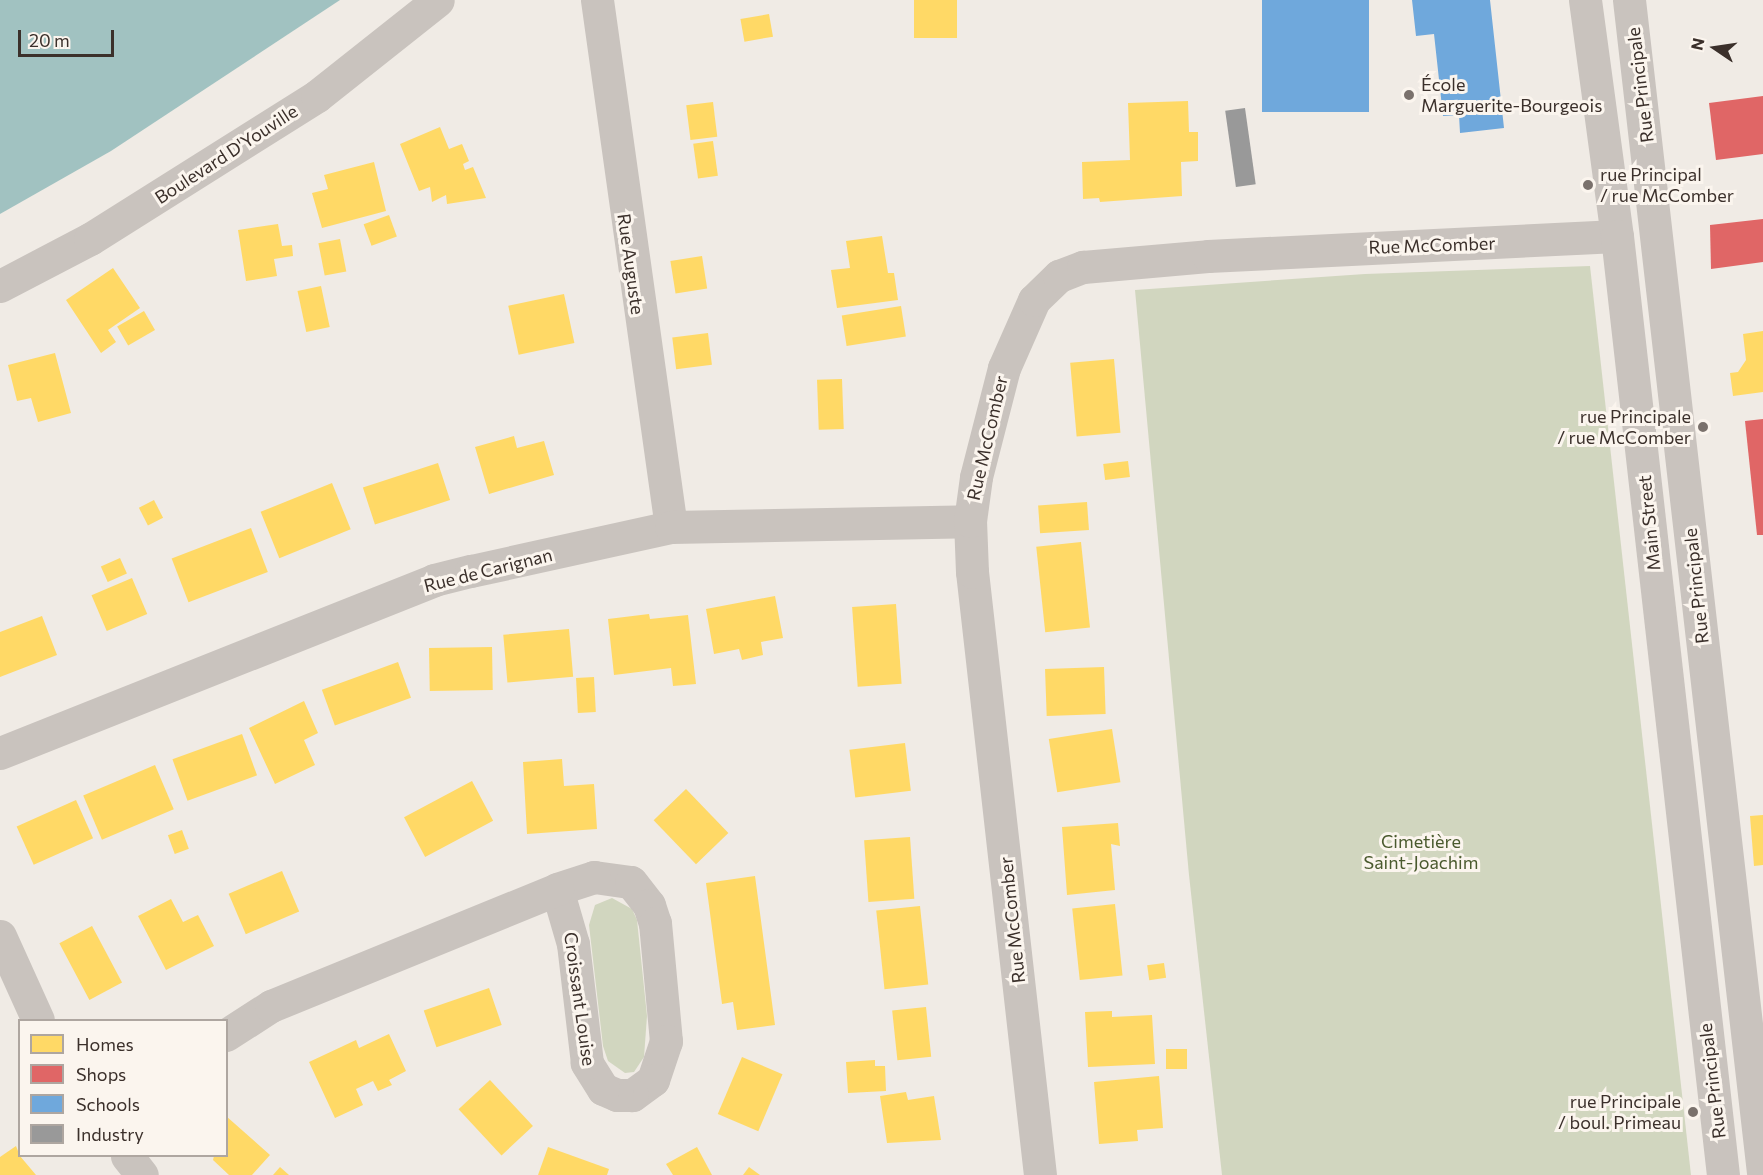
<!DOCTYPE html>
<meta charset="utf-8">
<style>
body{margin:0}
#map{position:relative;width:1763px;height:1175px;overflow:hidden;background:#f0ebe5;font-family:Commissioner,sans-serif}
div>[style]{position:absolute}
.green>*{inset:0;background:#d1d6bf}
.water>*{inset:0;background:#a1c2c1}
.homes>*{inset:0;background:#ffd966;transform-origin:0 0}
.shops>*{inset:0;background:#e06666}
.schools>*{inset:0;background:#6fa8dc;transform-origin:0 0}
.industry>*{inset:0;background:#999;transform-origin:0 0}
.minor>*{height:33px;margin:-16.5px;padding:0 16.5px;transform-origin:16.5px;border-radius:16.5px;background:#c9c3be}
.tertiary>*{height:33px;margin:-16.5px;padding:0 16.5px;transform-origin:16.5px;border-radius:16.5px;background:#c9c3be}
.dots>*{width:16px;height:16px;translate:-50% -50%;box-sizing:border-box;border:3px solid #fbf5ee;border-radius:50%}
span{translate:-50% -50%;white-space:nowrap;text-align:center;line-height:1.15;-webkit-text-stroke:6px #fbf5ee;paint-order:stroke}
.poi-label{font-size:18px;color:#3b302b}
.left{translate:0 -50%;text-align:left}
.right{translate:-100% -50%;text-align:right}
.street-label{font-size:18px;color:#3b302b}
.park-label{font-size:18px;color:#4a5a2e}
.legend{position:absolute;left:18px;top:1019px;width:210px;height:138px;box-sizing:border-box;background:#fbf5ee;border:2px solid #aea6a0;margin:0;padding:8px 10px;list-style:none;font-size:18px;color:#3b302b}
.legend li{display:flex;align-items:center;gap:12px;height:30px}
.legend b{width:30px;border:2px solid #aea6a0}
.north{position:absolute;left:1685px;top:18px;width:60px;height:60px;-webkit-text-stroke:4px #fbf5ee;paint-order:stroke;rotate:283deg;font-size:16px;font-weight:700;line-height:24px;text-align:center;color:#3b302b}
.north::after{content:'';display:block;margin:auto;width:21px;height:27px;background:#3b302b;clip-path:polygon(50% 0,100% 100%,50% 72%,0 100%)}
.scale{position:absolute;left:18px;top:30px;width:96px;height:27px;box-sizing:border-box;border:3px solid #3b302b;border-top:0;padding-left:8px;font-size:18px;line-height:21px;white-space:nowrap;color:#3b302b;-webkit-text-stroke:4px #fbf5ee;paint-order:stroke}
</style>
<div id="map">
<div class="green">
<div style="clip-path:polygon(1590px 266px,1691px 1175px,1222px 1175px,1189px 875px,1135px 290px,1365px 274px)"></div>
<div style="clip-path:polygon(612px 898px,632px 909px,637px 920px,647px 1016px,644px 1057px,634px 1072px,625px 1073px,608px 1061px,603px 1046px,589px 925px,595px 905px)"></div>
</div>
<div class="water">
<div style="clip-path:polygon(0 0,340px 0,111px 151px,0 214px)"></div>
</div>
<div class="homes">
<div style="left:914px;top:0;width:43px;height:38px"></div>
<div style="left:769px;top:14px;width:23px;height:29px;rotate:80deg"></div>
<div style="clip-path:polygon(1188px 101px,1189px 132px,1198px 132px,1198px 161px,1181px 162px,1182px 196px,1100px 202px,1099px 198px,1083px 199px,1082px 162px,1130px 160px,1128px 103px)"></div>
<div style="left:713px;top:102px;width:35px;height:27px;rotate:83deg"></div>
<div style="clip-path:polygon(440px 127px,449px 149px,462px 144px,469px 161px,463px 164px,465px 170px,473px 167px,486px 198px,447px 204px,446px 195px,432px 202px,430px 187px,419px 191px,400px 144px)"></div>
<div style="left:713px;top:141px;width:35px;height:20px;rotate:82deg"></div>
<div style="clip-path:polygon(374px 162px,386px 211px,322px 228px,312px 193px,328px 189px,324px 175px)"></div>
<div style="left:389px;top:215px;width:23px;height:27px;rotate:70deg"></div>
<div style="clip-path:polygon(278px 224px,282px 246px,292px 245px,293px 256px,274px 259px,277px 276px,246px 281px,238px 230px)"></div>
<div style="clip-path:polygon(882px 236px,888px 273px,894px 273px,898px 300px,837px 308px,831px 270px,850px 268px,846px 241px)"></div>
<div style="left:340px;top:239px;width:33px;height:22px;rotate:79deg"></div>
<div style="left:702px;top:256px;width:33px;height:32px;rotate:81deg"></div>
<div style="clip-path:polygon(113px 268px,140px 308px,108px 330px,116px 342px,101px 353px,66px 300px)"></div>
<div style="left:321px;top:286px;width:42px;height:24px;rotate:78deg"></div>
<div style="left:564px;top:294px;width:50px;height:57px;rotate:78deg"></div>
<div style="left:901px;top:306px;width:31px;height:60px;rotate:81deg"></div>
<div style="left:144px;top:311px;width:22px;height:31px;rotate:60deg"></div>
<div style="clip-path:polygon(1763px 331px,1763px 392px,1733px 396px,1730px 373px,1738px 372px,1746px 360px,1743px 334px)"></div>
<div style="left:708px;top:333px;width:32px;height:36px;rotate:83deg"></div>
<div style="clip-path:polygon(55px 353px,71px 413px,38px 422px,31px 398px,17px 401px,8px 365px)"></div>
<div style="left:1114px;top:359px;width:74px;height:44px;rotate:85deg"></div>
<div style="left:842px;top:379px;width:50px;height:25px;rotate:88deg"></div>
<div style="clip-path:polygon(514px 436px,517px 448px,544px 441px,554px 475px,489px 494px,475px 447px)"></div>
<div style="left:1128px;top:461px;width:16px;height:25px;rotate:83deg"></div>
<div style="left:438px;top:463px;width:39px;height:79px;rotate:72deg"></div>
<div style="left:332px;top:483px;width:50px;height:77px;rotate:68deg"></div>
<div style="left:154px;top:500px;width:20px;height:17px;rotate:63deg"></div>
<div style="left:1087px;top:502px;width:28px;height:49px;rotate:86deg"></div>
<div style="left:251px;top:528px;width:47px;height:85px;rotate:69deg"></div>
<div style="left:1081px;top:542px;width:86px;height:45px;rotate:84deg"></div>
<div style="left:120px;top:558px;width:17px;height:21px;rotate:66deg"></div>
<div style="left:132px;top:578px;width:39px;height:44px;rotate:67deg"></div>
<div style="clip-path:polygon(775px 596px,783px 638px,761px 642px,763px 655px,742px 660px,739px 649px,714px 654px,706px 609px)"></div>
<div style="left:896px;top:604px;width:80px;height:44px;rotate:86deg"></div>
<div style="clip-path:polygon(649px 614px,650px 619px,688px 615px,696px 684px,673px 686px,671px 668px,614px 675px,608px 619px)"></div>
<div style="clip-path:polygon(42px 616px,57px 655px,0 677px,0 632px)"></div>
<div style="left:569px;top:629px;width:48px;height:66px;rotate:85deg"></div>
<div style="left:492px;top:647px;width:43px;height:63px;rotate:89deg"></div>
<div style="left:398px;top:662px;width:38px;height:81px;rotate:70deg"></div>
<div style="left:1104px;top:667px;width:47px;height:59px;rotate:88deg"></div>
<div style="left:594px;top:677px;width:35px;height:18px;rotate:87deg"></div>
<div style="clip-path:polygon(304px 701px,318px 733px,304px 740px,315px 765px,275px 784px,249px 728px)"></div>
<div style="left:1112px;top:729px;width:54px;height:64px;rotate:81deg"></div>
<div style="left:242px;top:734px;width:44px;height:74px;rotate:70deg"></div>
<div style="left:905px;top:743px;width:48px;height:56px;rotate:83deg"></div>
<div style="clip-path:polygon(562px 759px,564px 786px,594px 784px,597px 829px,527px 834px,523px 762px)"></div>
<div style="left:155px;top:765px;width:48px;height:78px;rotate:67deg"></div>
<div style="left:472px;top:781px;width:45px;height:77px;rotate:62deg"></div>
<div style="left:686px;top:789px;width:61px;height:45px;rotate:46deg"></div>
<div style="left:76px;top:800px;width:42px;height:65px;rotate:66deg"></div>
<div style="clip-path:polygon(1763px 815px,1763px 865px,1754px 866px,1750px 816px)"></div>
<div style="clip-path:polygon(1118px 823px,1120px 846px,1111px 844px,1115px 890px,1067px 895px,1062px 827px)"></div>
<div style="left:182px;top:830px;width:20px;height:15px;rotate:70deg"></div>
<div style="left:910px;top:837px;width:62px;height:46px;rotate:86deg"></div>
<div style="left:282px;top:871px;width:44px;height:58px;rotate:67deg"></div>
<div style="clip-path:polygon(755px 876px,775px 1025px,737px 1030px,733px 1002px,722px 1004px,706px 883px)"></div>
<div style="clip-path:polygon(171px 899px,183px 922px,198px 915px,214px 946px,166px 970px,138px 916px)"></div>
<div style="left:1115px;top:904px;width:72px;height:43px;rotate:84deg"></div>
<div style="left:920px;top:906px;width:79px;height:44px;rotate:84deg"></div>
<div style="left:92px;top:926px;width:64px;height:37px;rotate:62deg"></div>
<div style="left:1164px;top:963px;width:15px;height:17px;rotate:82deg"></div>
<div style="left:489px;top:988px;width:39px;height:69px;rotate:71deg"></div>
<div style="left:926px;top:1007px;width:50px;height:34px;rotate:84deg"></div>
<div style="clip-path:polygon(1112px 1011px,1112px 1017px,1152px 1015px,1155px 1064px,1088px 1067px,1085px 1012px)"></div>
<div style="clip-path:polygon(389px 1034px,406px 1071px,389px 1080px,392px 1085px,378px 1091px,373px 1081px,356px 1089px,363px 1105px,335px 1118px,309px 1062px,356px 1040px,359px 1048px)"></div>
<div style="left:1166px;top:1049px;width:21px;height:20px"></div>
<div style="left:742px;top:1057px;width:44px;height:62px;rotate:23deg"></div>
<div style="clip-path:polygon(875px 1060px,875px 1066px,885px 1066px,886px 1091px,848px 1093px,846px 1062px)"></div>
<div style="clip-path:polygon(1159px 1076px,1163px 1128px,1137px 1130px,1138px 1141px,1099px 1144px,1094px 1082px)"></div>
<div style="left:490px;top:1080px;width:63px;height:43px;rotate:47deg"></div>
<div style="clip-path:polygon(906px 1092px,908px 1100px,934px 1096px,941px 1140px,887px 1143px,880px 1096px)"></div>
<div style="clip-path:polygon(226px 1116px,270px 1155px,252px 1175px,229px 1175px,213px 1160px,214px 1156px,226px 1156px)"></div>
<div style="clip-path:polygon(16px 1146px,20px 1156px,36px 1175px,0 1175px,0 1157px)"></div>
<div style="clip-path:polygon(548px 1147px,609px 1169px,607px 1175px,538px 1175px)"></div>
<div style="clip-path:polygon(697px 1147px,712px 1175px,673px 1175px,666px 1164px)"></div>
<div style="clip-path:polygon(280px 1167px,289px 1175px,273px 1175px)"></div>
<div style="clip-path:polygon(749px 1167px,760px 1175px,743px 1175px)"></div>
</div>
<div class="shops">
<div style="clip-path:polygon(1763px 96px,1763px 154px,1716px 160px,1709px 103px)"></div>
<div style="clip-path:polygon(1763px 219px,1763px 262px,1711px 269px,1710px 225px)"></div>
<div style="clip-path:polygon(1763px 419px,1763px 535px,1757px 535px,1745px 421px)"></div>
</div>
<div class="schools">
<div style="left:1262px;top:0;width:107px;height:112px"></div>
<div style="clip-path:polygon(1412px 0,1490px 0,1504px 128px,1460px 133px,1459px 115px,1443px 116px,1434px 34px,1416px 36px)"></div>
</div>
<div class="industry">
<div style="left:1245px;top:108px;width:77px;height:20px;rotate:82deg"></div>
</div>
<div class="minor">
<div style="left:597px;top:0;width:532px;rotate:82.01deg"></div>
<div style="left:0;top:753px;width:467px;rotate:-21.7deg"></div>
<div style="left:434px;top:580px;width:38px;rotate:-14deg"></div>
<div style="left:471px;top:571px;width:205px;rotate:-12.4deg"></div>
<div style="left:671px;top:527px;width:299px;rotate:-1.1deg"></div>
<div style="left:594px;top:877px;width:37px;rotate:8deg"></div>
<div style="left:631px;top:882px;width:29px;rotate:52deg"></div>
<div style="left:649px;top:905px;width:19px;rotate:72deg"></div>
<div style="left:655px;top:923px;width:119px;rotate:84.7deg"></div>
<div style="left:666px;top:1041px;width:41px;rotate:108.4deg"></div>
<div style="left:653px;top:1080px;width:26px;rotate:144deg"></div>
<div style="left:632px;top:1095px;width:15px;rotate:180deg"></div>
<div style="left:617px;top:1095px;width:15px;rotate:-157deg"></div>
<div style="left:603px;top:1089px;width:31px;rotate:-122deg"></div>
<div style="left:587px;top:1063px;width:120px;rotate:-96.7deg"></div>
<div style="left:573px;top:944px;width:57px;rotate:-106.2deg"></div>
<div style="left:557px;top:889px;width:39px;rotate:-18deg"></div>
<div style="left:0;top:936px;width:92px;rotate:65.7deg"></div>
<div style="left:226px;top:1035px;width:54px;rotate:-32.8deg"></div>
<div style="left:271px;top:1006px;width:309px;rotate:-22.2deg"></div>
<div style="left:127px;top:1156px;width:24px;rotate:52deg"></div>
<div style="left:1040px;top:1175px;width:607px;rotate:-96.43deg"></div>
<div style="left:972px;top:572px;width:51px;rotate:-92.2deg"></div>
<div style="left:970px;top:521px;width:44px;rotate:-82.2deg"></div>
<div style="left:976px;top:477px;width:113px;rotate:-75.6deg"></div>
<div style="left:1004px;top:368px;width:74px;rotate:-66.2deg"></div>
<div style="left:1034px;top:300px;width:35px;rotate:-44deg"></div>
<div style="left:1059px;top:276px;width:26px;rotate:-21deg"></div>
<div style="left:1083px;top:267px;width:125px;rotate:-5deg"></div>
<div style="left:1208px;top:256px;width:409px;rotate:-2.8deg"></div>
</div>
<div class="tertiary">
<div style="left:1585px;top:0;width:238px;rotate:82.3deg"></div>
<div style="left:1617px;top:236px;width:945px;rotate:83.56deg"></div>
<div style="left:1629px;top:0;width:1180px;rotate:83.48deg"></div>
<div style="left:0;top:286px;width:102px;rotate:-27.6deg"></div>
<div style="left:90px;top:239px;width:268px;rotate:-32.2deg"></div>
<div style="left:317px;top:96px;width:154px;rotate:-38.4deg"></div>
</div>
<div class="dots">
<div style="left:1409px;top:95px;background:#7a716c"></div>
<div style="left:1588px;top:185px;background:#7a716c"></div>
<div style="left:1703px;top:427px;background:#7a716c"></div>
<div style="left:1693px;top:1112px;background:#7a716c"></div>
</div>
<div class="poi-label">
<span class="left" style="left:1421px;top:95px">École<br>Marguerite-Bourgeois</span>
<span class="left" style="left:1600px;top:185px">rue Principal<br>/ rue McComber</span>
<span class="right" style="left:1691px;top:427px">rue Principale<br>/ rue McComber</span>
<span class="right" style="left:1681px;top:1112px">rue Principale<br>/ boul. Primeau</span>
</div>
<div class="street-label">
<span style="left:1640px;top:85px;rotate:-97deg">Rue Principale</span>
<span style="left:226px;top:154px;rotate:-33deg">Boulevard D'Youville</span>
<span style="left:1432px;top:245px;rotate:-2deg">Rue McComber</span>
<span style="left:631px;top:264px;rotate:82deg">Rue Auguste</span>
<span style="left:987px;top:438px;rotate:-77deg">Rue McComber</span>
<span style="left:1649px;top:523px;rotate:-96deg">Main Street</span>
<span style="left:488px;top:570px;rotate:-14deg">Rue de Carignan</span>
<span style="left:1696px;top:586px;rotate:-96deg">Rue Principale</span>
<span style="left:1012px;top:920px;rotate:-96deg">Rue McComber</span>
<span style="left:580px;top:999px;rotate:82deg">Croissant Louise</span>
<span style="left:1712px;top:1081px;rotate:-97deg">Rue Principale</span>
</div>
<div class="park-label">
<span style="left:1421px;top:852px">Cimetière<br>Saint-Joachim</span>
</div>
<ul class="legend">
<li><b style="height:16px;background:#ffd966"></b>Homes</li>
<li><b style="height:16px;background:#e06666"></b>Shops</li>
<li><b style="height:16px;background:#6fa8dc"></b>Schools</li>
<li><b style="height:16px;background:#999"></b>Industry</li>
</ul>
<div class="north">N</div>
<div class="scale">20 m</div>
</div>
